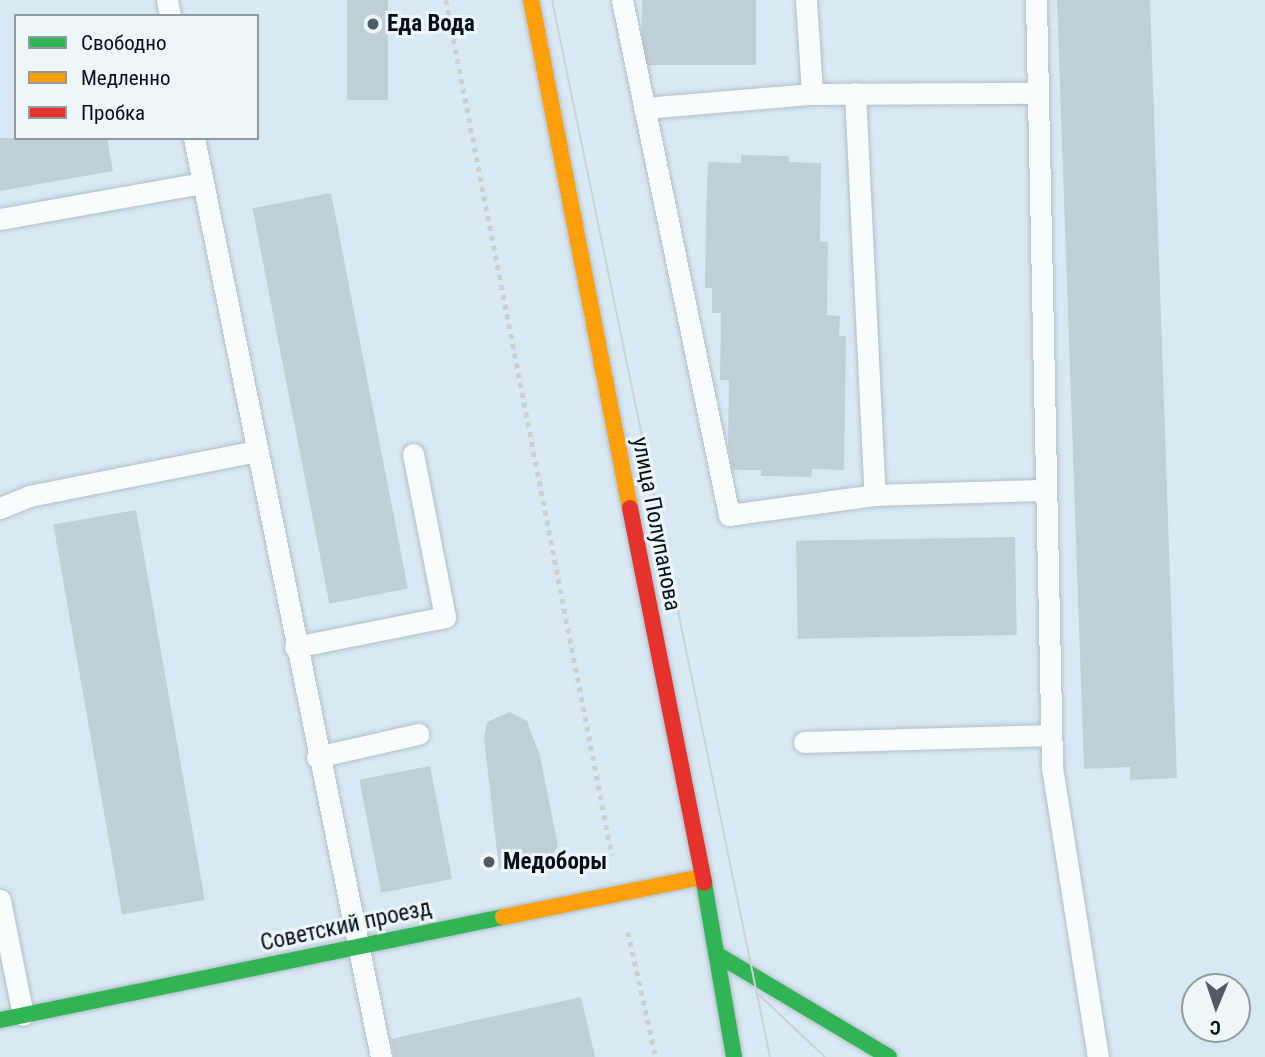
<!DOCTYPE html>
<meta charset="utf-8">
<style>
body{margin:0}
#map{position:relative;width:1265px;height:1057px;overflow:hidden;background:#d9e9f4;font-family:"Roboto Condensed",sans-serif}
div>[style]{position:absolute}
.building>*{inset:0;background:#c0d0d7;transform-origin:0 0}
.path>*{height:4.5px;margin-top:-2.25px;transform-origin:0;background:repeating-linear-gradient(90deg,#cbd0d3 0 5px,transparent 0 10px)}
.roads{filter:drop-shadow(0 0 2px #b1bfc8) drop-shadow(0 0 2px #b1bfc8)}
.lane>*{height:21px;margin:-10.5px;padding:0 10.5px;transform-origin:10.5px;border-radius:10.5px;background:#f9fcfd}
.fast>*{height:16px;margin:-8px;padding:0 8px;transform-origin:8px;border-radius:8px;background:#30b455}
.slow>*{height:16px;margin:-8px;padding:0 8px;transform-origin:8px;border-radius:8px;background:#ff9f0a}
.jam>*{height:16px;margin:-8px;padding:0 8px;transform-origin:8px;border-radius:8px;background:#e5322d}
.tram>*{height:2px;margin:-1px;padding:0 1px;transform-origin:1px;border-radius:1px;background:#ccd1d5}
.dots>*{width:19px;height:19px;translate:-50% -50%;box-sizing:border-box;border:4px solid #eef6fa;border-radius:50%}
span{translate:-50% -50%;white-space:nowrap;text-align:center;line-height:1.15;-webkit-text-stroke:6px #eef6fa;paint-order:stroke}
.poi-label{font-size:23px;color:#041018;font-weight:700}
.left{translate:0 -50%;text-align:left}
.street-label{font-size:23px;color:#041018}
.legend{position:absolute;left:14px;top:14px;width:245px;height:126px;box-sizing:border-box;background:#eef6fa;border:2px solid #909aa0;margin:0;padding:9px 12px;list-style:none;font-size:21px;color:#041018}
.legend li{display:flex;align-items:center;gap:14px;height:35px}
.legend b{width:35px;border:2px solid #909aa0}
.north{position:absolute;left:1181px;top:973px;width:70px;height:70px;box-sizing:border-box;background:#eef6fa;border:2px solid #909aa0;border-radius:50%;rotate:182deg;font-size:19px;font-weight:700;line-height:28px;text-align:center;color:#041018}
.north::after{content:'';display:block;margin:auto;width:24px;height:32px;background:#4f5c65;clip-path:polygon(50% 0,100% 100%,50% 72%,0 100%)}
</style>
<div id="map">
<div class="building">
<div style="left:347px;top:0;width:41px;height:100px"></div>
<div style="left:642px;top:0;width:114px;height:65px"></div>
<div style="clip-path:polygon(1057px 0,1150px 0,1177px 778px,1130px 780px,1130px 767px,1084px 769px)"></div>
<div style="clip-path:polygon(0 138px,107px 138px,113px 171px,0 191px)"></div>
<div style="clip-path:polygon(741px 155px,789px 156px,789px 162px,821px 163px,820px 241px,828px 242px,827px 315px,840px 316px,839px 336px,846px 336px,844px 470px,812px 469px,811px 477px,761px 476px,761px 470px,733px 470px,728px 446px,729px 380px,720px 380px,721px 313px,712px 313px,712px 288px,705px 288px,706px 219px,708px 162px,741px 163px)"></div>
<div style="left:331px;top:193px;width:403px;height:80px;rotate:79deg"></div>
<div style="left:136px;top:510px;width:396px;height:84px;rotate:80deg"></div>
<div style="left:1015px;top:537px;width:98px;height:219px;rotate:89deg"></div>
<div style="clip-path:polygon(510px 712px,527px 721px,540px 756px,558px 846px,551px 857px,532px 864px,499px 869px,484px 738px,487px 722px)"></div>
<div style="left:430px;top:766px;width:115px;height:72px;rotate:79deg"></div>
<div style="clip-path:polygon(581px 997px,595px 1057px,394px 1057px,391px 1039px)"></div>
</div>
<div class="path">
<div style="left:446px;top:0;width:871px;rotate:79.01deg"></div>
<div style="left:628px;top:932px;width:128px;rotate:77.4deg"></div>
</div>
<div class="roads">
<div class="lane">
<div style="left:167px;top:0;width:16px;rotate:79deg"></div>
<div style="left:622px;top:0;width:526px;rotate:78.26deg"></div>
<div style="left:729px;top:515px;width:147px;rotate:-7.8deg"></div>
<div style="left:806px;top:0;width:94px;rotate:86.3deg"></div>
<div style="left:812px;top:94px;width:226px;rotate:-0.3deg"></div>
<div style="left:1036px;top:0;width:767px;rotate:88.8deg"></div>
<div style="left:1052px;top:767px;width:294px;rotate:81deg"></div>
<div style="left:855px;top:93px;width:402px;rotate:87.2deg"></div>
<div style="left:875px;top:495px;width:171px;rotate:-1.7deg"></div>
<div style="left:644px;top:108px;width:169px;rotate:-4.8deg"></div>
<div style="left:194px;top:138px;width:938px;rotate:78.5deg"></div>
<div style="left:0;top:219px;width:206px;rotate:-10.1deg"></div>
<div style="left:0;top:508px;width:31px;rotate:-22deg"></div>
<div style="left:29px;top:496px;width:231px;rotate:-11.2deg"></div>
<div style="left:295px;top:647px;width:153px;rotate:-11.3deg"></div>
<div style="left:445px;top:617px;width:166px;rotate:-101.1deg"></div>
<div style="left:804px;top:742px;width:247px;rotate:-1.6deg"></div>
<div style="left:317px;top:757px;width:104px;rotate:-12.8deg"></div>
<div style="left:0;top:900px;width:117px;rotate:78.7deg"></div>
</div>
<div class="fast">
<div style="left:704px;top:883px;width:177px;rotate:80.2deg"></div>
<div style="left:718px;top:955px;width:199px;rotate:30.8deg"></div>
<div style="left:0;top:1020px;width:513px;rotate:-11.57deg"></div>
</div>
<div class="slow">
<div style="left:531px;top:0;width:518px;rotate:78.97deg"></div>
<div style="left:503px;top:917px;width:202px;rotate:-11.4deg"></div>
</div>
<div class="jam">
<div style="left:630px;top:508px;width:382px;rotate:78.8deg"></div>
</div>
</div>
<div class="tram">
<div style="left:552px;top:0;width:1079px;rotate:78.35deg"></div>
<div style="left:757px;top:993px;width:93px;rotate:43.3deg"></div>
</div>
<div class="dots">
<div style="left:373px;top:24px;background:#4f5c65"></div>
<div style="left:489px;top:862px;background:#4f5c65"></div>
</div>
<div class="poi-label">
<span class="left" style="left:387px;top:24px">Еда Вода</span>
<span class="left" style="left:503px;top:862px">Медоборы</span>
</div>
<div class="street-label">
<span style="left:656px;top:524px;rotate:79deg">улица Полупанова</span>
<span style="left:346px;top:926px;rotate:-12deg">Советский проезд</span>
</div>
<ul class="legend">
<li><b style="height:9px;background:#30b455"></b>Свободно</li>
<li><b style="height:9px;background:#ff9f0a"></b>Медленно</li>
<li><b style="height:9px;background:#e5322d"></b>Пробка</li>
</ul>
<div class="north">С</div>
</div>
